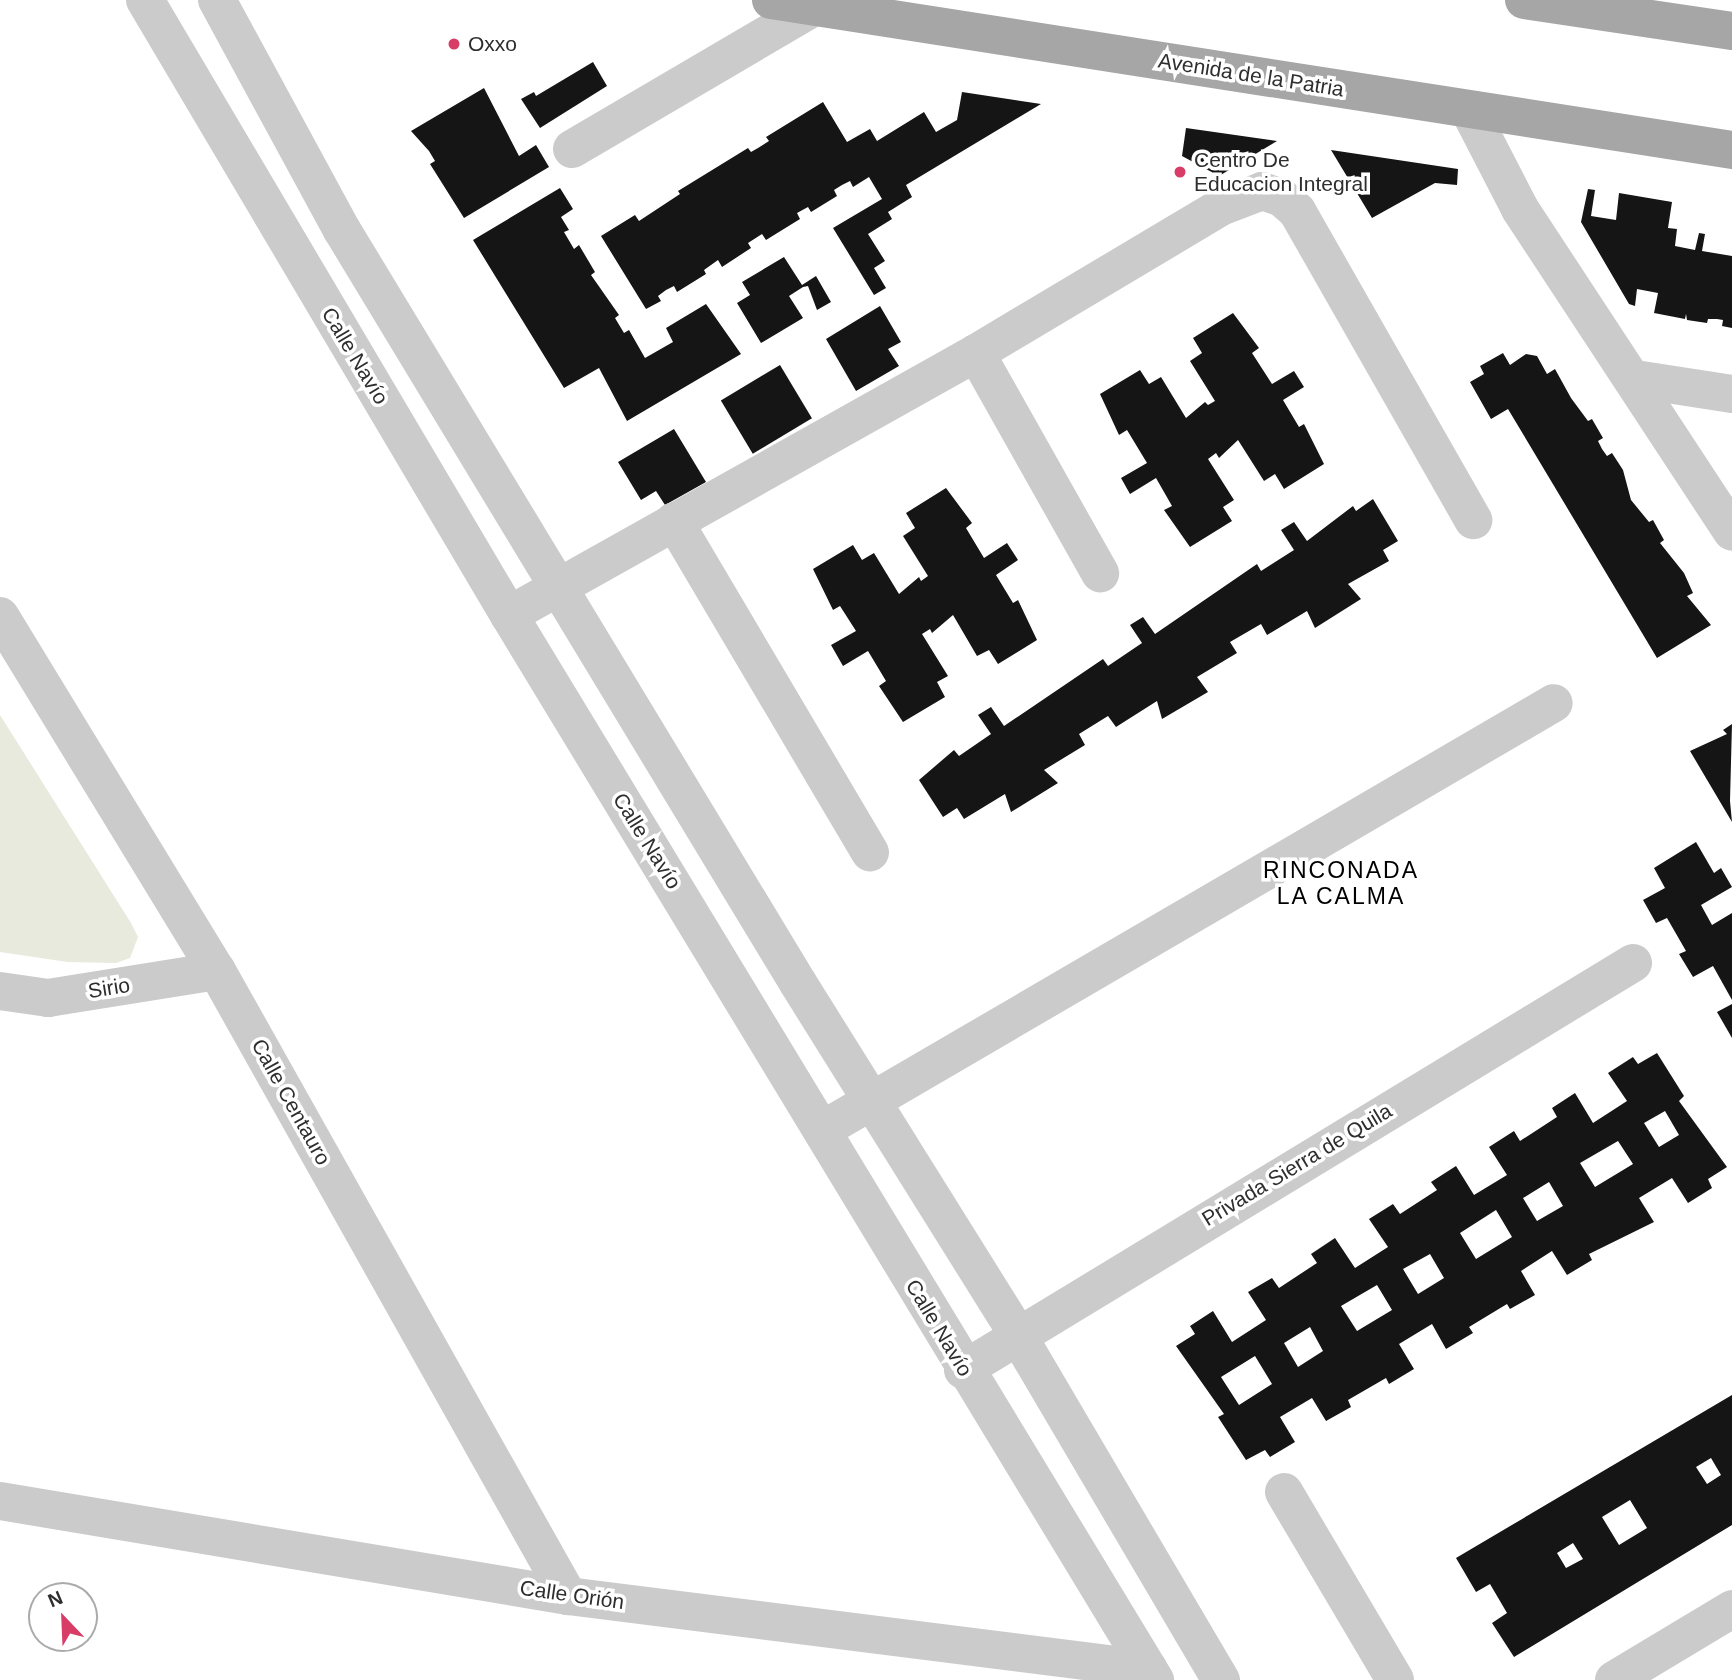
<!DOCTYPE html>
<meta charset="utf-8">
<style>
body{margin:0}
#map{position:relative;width:1732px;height:1680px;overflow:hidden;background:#fff;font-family:Arial,sans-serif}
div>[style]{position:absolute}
.green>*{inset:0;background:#e7eadd}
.building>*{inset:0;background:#151515;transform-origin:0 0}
.minor>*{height:38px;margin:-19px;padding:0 19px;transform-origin:19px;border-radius:19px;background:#cbcbcb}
.primary>*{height:38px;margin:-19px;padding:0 19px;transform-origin:19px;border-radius:19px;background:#a6a6a6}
.dots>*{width:19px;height:19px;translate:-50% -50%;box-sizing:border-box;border:4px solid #fff;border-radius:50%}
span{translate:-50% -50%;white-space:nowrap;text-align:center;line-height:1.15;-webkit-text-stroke:7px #fff;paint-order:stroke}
.poi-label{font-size:21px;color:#2e2e2e}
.left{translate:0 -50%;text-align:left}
.street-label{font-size:21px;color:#2e2e2e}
.neighbourhood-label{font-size:23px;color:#000;letter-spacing:2px}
.north{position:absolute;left:28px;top:1582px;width:70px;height:70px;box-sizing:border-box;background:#fff;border:2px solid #ababab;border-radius:50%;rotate:337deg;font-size:19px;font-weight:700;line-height:28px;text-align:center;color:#2e2e2e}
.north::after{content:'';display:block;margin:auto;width:24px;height:32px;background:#d83d67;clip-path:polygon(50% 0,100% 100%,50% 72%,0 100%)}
</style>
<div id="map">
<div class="green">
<div style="clip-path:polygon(0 715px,131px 923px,138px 937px,130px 958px,116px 963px,68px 962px,0 952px)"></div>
</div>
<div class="building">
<div style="clip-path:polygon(593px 62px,607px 86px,540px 128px,521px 99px,534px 92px,536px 96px)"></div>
<div style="clip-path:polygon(484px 88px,519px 156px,536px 145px,549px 167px,464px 218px,430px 164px,435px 161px,429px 151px,411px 131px)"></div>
<div style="clip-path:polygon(962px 92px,1041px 104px,906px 185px,912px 197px,888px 212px,892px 219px,868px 234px,885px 261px,874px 268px,886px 288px,874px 295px,833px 228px,882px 199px,869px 177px,853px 187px,850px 181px,842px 185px,834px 190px,837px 196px,811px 212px,808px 207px,797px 213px,800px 219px,766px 240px,762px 234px,748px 243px,751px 248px,722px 267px,718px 260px,704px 270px,706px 274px,677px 292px,674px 286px,666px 290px,658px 296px,661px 301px,646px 309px,601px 236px,635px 215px,639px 221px,680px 194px,678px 191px,748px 148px,751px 152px,758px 148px,769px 141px,766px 137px,823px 102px,847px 142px,870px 129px,877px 141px,924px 112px,936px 132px,957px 120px)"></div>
<div style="clip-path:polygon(1186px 128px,1277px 141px,1219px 176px,1182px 156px)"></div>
<div style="clip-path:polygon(1331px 150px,1458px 169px,1457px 185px,1435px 183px,1372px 218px)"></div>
<div style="clip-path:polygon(560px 188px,573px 209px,561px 217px,569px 230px,564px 232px,574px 249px,579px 245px,595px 272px,591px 275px,619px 315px,615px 318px,624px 333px,629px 330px,645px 358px,673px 342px,666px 328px,706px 304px,741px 354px,627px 421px,599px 368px,564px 388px,473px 240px)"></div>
<div style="clip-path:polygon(1588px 189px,1595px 190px,1591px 216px,1616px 220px,1619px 193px,1672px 202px,1668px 228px,1677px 229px,1675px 246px,1695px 250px,1699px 233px,1705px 234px,1702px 251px,1732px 256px,1732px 328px,1722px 326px,1723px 320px,1717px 319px,1708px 319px,1707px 323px,1687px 320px,1686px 314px,1685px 319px,1654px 313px,1658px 293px,1637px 289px,1635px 306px,1629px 304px,1581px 222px)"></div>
<div style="clip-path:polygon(784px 257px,802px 285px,816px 276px,831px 302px,817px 310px,808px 286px,803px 287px,789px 296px,803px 318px,761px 343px,737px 303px,750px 295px,742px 282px)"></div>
<div style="clip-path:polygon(880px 306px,901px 342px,888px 349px,899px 366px,856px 391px,826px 339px)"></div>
<div style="clip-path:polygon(1233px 313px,1259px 348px,1252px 353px,1272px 384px,1294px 371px,1304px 387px,1283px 400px,1299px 427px,1304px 424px,1324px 464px,1284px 489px,1275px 474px,1264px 481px,1238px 440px,1219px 458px,1216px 453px,1208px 459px,1234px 500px,1223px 507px,1232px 521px,1190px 547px,1164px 510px,1172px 506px,1156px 478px,1130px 494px,1121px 478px,1147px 463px,1127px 430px,1119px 435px,1100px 394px,1140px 370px,1149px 384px,1161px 377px,1186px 418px,1205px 402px,1208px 405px,1215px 401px,1190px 361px,1202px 353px,1193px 338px)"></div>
<div style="clip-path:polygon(1503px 353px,1510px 365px,1526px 354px,1537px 356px,1547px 374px,1555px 369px,1571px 398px,1588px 421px,1592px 419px,1603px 438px,1598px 441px,1602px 449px,1607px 456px,1612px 453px,1623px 470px,1631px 500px,1649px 522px,1653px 520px,1664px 540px,1660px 543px,1684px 573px,1693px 593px,1687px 596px,1711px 625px,1657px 658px,1508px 409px,1491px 419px,1470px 382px,1484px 374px,1480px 366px)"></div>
<div style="left:780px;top:365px;width:62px;height:69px;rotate:59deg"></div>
<div style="clip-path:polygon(674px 429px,706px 482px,665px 505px,656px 491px,641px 500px,618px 462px)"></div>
<div style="clip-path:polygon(946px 488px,972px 523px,966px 528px,984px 558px,1007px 543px,1018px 560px,996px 575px,1013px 603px,1018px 600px,1037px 640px,998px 664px,989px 650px,977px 656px,953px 615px,932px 633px,930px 629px,922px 634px,948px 676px,937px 682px,945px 697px,903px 722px,879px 686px,886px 681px,868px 651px,843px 666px,831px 645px,856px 631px,840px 606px,833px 610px,813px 569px,853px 545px,862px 560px,874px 553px,899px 594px,919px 577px,921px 581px,928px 576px,903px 536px,915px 528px,906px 513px)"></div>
<div style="clip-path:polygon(1373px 499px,1398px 541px,1383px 550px,1389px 561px,1348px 584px,1361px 599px,1315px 628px,1307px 611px,1267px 635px,1261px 624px,1230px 642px,1237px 653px,1197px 677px,1208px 692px,1162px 719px,1157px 701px,1116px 727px,1108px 716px,1079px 734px,1085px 745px,1044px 770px,1058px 783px,1011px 812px,1005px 794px,964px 819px,957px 808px,943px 817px,919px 780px,954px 750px,959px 756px,991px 734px,978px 715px,991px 707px,1004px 726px,1103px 659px,1108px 666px,1142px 643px,1130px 625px,1143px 617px,1155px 634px,1257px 564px,1261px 571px,1294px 550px,1281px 530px,1294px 522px,1307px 541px,1353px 506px,1356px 511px)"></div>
<div style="clip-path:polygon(1732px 724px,1730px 801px,1732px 822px,1690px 751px,1727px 734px,1723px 730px)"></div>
<div style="clip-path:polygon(1696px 842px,1714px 873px,1721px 868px,1732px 887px,1701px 905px,1712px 925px,1732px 913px,1732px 1000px,1713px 966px,1693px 977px,1679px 954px,1686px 951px,1667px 918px,1656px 923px,1643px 900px,1665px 888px,1654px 868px)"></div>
<div style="clip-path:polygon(1732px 1004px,1732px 1038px,1717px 1012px)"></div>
<div style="clip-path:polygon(evenodd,1657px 1053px,1684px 1096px,1679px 1101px,1727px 1167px,1708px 1179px,1712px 1188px,1688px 1203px,1672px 1178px,1639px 1198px,1654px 1222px,1589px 1254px,1592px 1260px,1567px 1275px,1552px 1251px,1521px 1271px,1535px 1295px,1510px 1309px,1507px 1304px,1469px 1327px,1473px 1333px,1446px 1349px,1432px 1324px,1399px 1344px,1414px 1369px,1389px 1384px,1386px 1378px,1348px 1400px,1351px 1407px,1326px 1421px,1312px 1398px,1280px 1417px,1295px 1442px,1270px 1457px,1265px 1450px,1246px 1460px,1218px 1417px,1224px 1414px,1176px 1346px,1195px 1334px,1190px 1326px,1213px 1311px,1232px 1342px,1266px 1320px,1248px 1292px,1272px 1278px,1279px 1288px,1317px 1263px,1311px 1254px,1335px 1238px,1355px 1268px,1388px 1247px,1369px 1219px,1393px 1204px,1400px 1214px,1437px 1190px,1431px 1182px,1456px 1166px,1474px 1195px,1507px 1175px,1489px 1147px,1514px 1131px,1520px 1141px,1557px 1117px,1552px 1108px,1575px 1093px,1593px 1123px,1627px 1101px,1608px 1073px,1633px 1057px,1638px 1064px,1657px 1053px,1665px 1111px,1679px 1135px,1659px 1147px,1644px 1123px,1665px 1111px,1657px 1053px,1618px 1141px,1633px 1164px,1595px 1187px,1580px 1163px,1618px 1141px,1657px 1053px,1549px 1182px,1563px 1206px,1537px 1221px,1523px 1198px,1549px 1182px,1657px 1053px,1496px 1210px,1512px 1237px,1476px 1259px,1460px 1233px,1496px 1210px,1657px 1053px,1430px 1254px,1444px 1278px,1418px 1294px,1403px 1269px,1430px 1254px,1657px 1053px,1377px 1285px,1392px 1310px,1357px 1331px,1341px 1306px,1377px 1285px,1657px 1053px,1310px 1327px,1323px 1351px,1298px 1367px,1284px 1343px,1310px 1327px,1657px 1053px,1255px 1356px,1272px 1384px,1239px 1405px,1221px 1377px,1255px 1356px)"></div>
<div style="clip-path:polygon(evenodd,1732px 1395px,1732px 1525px,1514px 1657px,1492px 1623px,1507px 1613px,1490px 1584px,1476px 1592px,1456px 1558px,1732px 1395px,1711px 1458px,1721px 1475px,1707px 1484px,1696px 1467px,1711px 1458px,1732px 1395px,1630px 1500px,1647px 1528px,1619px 1545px,1602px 1517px,1630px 1500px,1732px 1395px,1573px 1543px,1583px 1559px,1566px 1568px,1557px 1553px,1573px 1543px)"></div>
</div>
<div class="minor">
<div style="left:145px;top:0;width:715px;rotate:59.38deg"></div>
<div style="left:509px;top:615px;width:1246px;rotate:58.76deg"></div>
<div style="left:217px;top:0;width:262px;rotate:61.5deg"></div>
<div style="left:342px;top:230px;width:880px;rotate:58.8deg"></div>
<div style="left:798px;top:983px;width:414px;rotate:58deg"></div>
<div style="left:1017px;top:1334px;width:402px;rotate:59.5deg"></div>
<div style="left:1469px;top:110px;width:111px;rotate:62.7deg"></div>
<div style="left:1520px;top:209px;width:386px;rotate:56.7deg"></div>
<div style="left:572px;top:149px;width:281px;rotate:-30.4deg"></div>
<div style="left:976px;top:353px;width:253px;rotate:60.6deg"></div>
<div style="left:1635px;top:379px;width:98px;rotate:8.8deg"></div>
<div style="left:674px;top:521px;width:385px;rotate:59.4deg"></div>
<div style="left:509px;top:615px;width:535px;rotate:-29.29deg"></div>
<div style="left:976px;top:353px;width:287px;rotate:-30.8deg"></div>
<div style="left:1223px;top:206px;width:42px;rotate:-21deg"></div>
<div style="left:1262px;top:191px;width:21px;rotate:19deg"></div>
<div style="left:1282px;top:198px;width:20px;rotate:41deg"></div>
<div style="left:1297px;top:211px;width:356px;rotate:60.3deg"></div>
<div style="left:0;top:616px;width:416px;rotate:58.6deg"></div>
<div style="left:217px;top:971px;width:717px;rotate:60.68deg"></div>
<div style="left:0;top:991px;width:49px;rotate:8.3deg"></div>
<div style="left:48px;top:998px;width:171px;rotate:-9.1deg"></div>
<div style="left:822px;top:1130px;width:847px;rotate:-30.26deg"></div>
<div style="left:963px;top:1370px;width:784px;rotate:-31.28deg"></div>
<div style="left:1284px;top:1492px;width:218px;rotate:59.4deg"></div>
<div style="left:0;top:1501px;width:576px;rotate:9.5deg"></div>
<div style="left:568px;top:1596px;width:585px;rotate:7.17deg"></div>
<div style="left:1614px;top:1680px;width:138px;rotate:-31deg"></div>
</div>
<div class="primary">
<div style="left:771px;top:0;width:973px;rotate:8.87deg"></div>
<div style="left:1524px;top:0;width:210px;rotate:8.5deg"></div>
</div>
<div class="dots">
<div style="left:454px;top:44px;background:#d83d67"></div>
<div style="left:1180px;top:172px;background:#d83d67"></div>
</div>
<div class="poi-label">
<span class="left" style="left:468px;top:44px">Oxxo</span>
<span class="left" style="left:1194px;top:172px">Centro De<br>Educacion Integral</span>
</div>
<div class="street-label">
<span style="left:1251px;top:75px;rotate:9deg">Avenida de la Patria</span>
<span style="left:355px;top:356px;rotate:59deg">Calle Navío</span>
<span style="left:647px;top:841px;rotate:58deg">Calle Navío</span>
<span style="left:109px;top:988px;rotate:-9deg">Sirio</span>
<span style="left:291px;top:1102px;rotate:61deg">Calle Centauro</span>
<span style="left:1297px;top:1165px;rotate:-31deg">Privada Sierra de Quila</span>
<span style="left:939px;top:1328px;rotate:59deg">Calle Navío</span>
<span style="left:572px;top:1595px;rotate:8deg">Calle Orión</span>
</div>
<div class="neighbourhood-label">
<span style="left:1341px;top:883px">RINCONADA<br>LA CALMA</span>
</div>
<div class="north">N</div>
</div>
